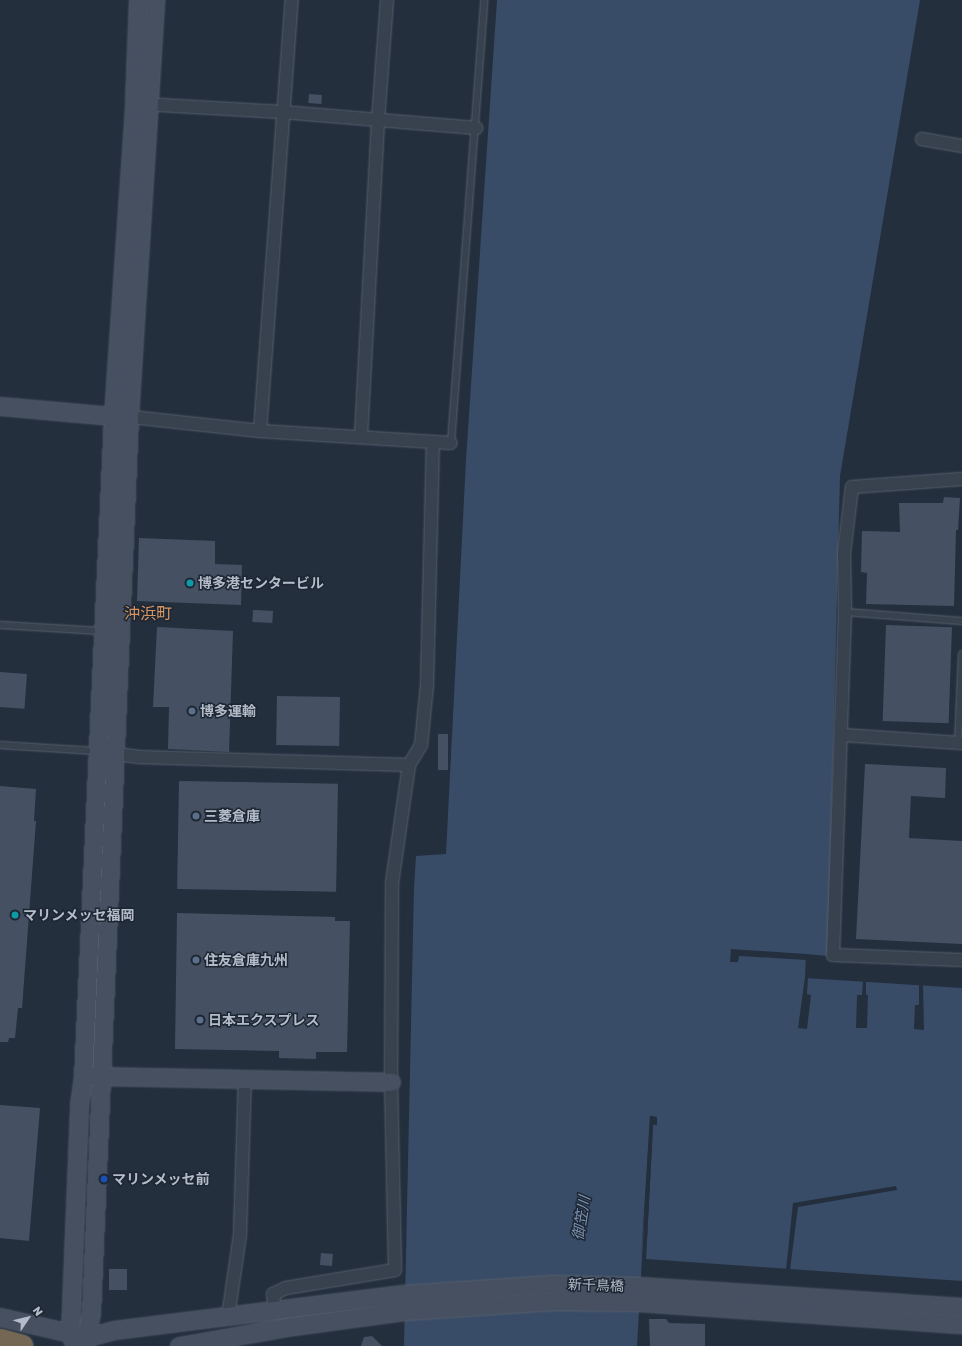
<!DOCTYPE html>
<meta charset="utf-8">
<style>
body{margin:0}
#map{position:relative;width:962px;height:1346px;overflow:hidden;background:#242f3e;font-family:"Golos Text","Noto Sans JP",sans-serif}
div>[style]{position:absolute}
.water>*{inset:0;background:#394c67}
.pier>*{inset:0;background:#242f3e}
.building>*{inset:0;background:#455162;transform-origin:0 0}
.roads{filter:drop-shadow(0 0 1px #565f6c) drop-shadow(0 0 1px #565f6c)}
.lane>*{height:6px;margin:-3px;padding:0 3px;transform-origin:3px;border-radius:3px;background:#38414e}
.street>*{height:12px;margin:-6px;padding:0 6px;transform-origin:6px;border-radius:6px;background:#38414e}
.secondary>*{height:17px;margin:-8.5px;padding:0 8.5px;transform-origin:8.5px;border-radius:8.5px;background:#465061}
.bridges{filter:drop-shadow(0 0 1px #434c59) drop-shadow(0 0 1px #434c59)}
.highway-bridge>*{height:22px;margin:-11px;padding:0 11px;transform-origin:11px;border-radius:11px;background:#746855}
.dots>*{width:11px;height:11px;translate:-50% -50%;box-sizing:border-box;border:2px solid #1d2633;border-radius:50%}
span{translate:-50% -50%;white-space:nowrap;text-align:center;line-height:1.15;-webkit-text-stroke:3px #1d2633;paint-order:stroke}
.poi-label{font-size:14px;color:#b4bcc9;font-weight:700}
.left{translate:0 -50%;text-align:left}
.street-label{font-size:14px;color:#b4bcc9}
.water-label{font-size:15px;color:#7c92b1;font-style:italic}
.quarter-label{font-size:16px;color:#d59563}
.north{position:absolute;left:8px;top:1298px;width:40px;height:40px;-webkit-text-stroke:3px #1d2633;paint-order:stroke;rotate:55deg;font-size:11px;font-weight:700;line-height:16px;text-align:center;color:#b4bcc9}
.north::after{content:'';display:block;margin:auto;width:14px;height:18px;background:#b4bcc9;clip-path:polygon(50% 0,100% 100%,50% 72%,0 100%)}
</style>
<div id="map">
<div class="water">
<div style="clip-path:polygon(497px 0,920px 0,840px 476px,828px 956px,806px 954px,805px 978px,962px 988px,962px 1281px,646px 1259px,653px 1125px,657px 1125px,657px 1117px,650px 1116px,637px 1346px,404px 1346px,414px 888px,416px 856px,446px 854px,466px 460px)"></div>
</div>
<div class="pier">
<div style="clip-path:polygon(731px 949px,806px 954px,806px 960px,739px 956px,738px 962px,730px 962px)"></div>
<div style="clip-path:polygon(805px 977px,808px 977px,807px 994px,811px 995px,807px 1029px,798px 1028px)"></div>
<div style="clip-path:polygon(863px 981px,866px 981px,866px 995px,868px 995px,867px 1028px,856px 1028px,857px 995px,862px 995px)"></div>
<div style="clip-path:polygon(919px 984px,923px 984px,924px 1030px,914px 1029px,915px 1005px,919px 1005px)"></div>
<div style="clip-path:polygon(650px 1116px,657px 1117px,657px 1125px,653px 1125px,646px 1259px,650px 1150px,641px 1259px)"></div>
<div style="clip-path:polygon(896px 1186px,897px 1190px,798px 1207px,790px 1270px,786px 1270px,793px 1203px)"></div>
</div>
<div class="building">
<div style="left:309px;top:94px;width:13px;height:9px;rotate:4deg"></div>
<div style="clip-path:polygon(944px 497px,960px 498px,958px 530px,956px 530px,954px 606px,866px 604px,867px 573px,861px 572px,862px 531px,900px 532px,899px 503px,943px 503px)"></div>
<div style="clip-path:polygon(139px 538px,215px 541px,215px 564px,242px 565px,241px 605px,137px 601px)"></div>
<div style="left:253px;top:610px;width:20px;height:12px;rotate:3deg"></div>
<div style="left:886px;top:625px;width:66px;height:96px;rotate:2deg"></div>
<div style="clip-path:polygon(157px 627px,233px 631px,229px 752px,168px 749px,169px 707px,153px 707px)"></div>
<div style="left:0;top:672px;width:27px;height:35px;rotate:4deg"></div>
<div style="left:277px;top:696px;width:63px;height:49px;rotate:1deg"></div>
<div style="left:438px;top:734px;width:10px;height:36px"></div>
<div style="clip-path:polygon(865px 764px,946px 768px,945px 798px,911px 796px,909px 838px,962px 841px,962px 944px,856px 939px)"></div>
<div style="left:179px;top:781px;width:159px;height:108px;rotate:1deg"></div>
<div style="clip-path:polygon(0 786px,36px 789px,34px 821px,36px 821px,22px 1008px,18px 1008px,15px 1038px,9px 1038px,8px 1042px,0 1042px)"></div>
<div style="clip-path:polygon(177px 913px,335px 917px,335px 921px,350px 921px,347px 1052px,316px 1052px,316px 1059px,279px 1058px,279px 1051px,175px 1049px)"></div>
<div style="clip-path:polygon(0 1105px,40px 1108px,29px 1241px,0 1238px)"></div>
<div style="left:321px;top:1253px;width:12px;height:12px;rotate:5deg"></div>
<div style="left:109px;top:1269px;width:18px;height:21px"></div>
<div style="clip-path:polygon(649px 1319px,666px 1319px,669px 1323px,705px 1324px,705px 1346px,650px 1346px)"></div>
<div style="clip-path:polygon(372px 1336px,382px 1346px,361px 1346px,364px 1337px)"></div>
</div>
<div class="roads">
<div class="lane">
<div style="left:451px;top:443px;width:444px;rotate:-85.7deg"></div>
<div style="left:845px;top:612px;width:117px;rotate:4.4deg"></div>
<div style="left:0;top:625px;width:102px;rotate:3.4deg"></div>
<div style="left:958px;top:743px;width:89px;rotate:-87.4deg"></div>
<div style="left:0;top:745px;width:96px;rotate:3.6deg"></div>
</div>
<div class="street">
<div style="left:142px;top:104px;width:140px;rotate:3.3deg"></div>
<div style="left:282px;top:112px;width:195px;rotate:4.7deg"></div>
<div style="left:922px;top:139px;width:41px;rotate:9.9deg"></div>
<div style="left:122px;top:416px;width:139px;rotate:6.2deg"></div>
<div style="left:260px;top:431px;width:191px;rotate:3.6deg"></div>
<div style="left:260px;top:431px;width:432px;rotate:-85.8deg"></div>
<div style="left:361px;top:436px;width:316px;rotate:-86.9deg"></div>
<div style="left:378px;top:120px;width:120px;rotate:-85.7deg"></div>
<div style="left:962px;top:479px;width:110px;rotate:175.8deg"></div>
<div style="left:852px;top:487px;width:66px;rotate:96.9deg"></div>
<div style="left:844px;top:553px;width:59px;rotate:89deg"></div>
<div style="left:845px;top:612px;width:343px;rotate:92deg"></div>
<div style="left:833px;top:955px;width:129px;rotate:2.2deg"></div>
<div style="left:841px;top:735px;width:121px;rotate:3.8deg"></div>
<div style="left:107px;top:753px;width:31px;rotate:7deg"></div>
<div style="left:138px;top:757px;width:271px;rotate:1.7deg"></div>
<div style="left:275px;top:1312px;width:18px;rotate:-96deg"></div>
<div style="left:273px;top:1294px;width:14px;rotate:-25deg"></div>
<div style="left:286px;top:1288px;width:110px;rotate:-9.4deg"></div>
<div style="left:395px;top:1270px;width:188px;rotate:-91.2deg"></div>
<div style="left:391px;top:1082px;width:199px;rotate:-89.7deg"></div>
<div style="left:392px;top:883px;width:119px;rotate:-81.8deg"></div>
<div style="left:409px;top:765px;width:23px;rotate:-59deg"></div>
<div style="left:421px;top:745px;width:60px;rotate:-84.3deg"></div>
<div style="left:427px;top:685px;width:243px;rotate:-88.6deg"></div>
<div style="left:228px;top:1317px;width:83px;rotate:-81.7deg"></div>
<div style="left:240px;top:1235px;width:157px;rotate:-88.2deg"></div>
</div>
<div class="secondary">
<div style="left:0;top:406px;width:113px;rotate:5.1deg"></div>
<div style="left:91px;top:1076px;width:300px;rotate:1.1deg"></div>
<div style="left:0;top:1317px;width:90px;rotate:12.8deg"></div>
<div style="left:88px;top:1337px;width:27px;rotate:-15deg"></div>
<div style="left:114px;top:1330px;width:293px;rotate:-7.1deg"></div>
<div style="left:405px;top:1294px;width:148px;rotate:-3.9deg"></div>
<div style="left:553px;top:1284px;width:86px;rotate:1.3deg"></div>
<div style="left:639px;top:1286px;width:324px;rotate:3.7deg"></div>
<div style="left:75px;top:1346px;width:13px;rotate:-113deg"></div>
<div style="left:70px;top:1334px;width:229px;rotate:-87.7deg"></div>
<div style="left:79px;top:1105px;width:28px;rotate:-82deg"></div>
<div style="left:83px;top:1077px;width:662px;rotate:-87.4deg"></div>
<div style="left:113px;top:416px;width:313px;rotate:-86.1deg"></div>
<div style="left:134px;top:104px;width:104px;rotate:-87.8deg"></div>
<div style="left:84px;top:1346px;width:33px;rotate:-78deg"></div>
<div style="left:91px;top:1314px;width:898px;rotate:-87.57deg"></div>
<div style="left:129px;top:417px;width:418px;rotate:-86.4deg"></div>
<div style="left:179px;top:1346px;width:116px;rotate:-10deg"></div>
<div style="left:293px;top:1326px;width:112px;rotate:-7.7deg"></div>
<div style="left:404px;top:1311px;width:149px;rotate:-3.8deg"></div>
<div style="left:553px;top:1301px;width:84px;rotate:0.7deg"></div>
<div style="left:637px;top:1302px;width:326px;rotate:3.9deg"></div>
</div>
</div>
<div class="bridges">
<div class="highway-bridge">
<div style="left:0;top:1340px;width:23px;rotate:15deg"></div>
</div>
</div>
<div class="dots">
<div style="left:190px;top:583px;background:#0f9aa8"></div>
<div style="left:192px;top:711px;background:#5c6f8a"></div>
<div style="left:196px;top:816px;background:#5c6f8a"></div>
<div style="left:15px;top:915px;background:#0f9aa8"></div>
<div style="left:196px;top:960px;background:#5c6f8a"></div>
<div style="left:200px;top:1020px;background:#5c6f8a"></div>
<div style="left:104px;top:1179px;background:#1a4fb4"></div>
</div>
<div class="poi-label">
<span class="left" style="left:198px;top:583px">博多港センタービル</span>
<span class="left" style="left:200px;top:711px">博多運輸</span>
<span class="left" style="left:204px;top:816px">三菱倉庫</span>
<span class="left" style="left:23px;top:915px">マリンメッセ福岡</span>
<span class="left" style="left:204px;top:960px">住友倉庫九州</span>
<span class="left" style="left:208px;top:1020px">日本エクスプレス</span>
<span class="left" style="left:112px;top:1179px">マリンメッセ前</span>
</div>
<div class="street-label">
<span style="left:596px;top:1285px;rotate:2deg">新千鳥橋</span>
</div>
<div class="water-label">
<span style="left:581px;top:1218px;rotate:-81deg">御笠川</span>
</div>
<div class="quarter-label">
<span style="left:148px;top:613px">沖浜町</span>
</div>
<div class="north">N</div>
</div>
